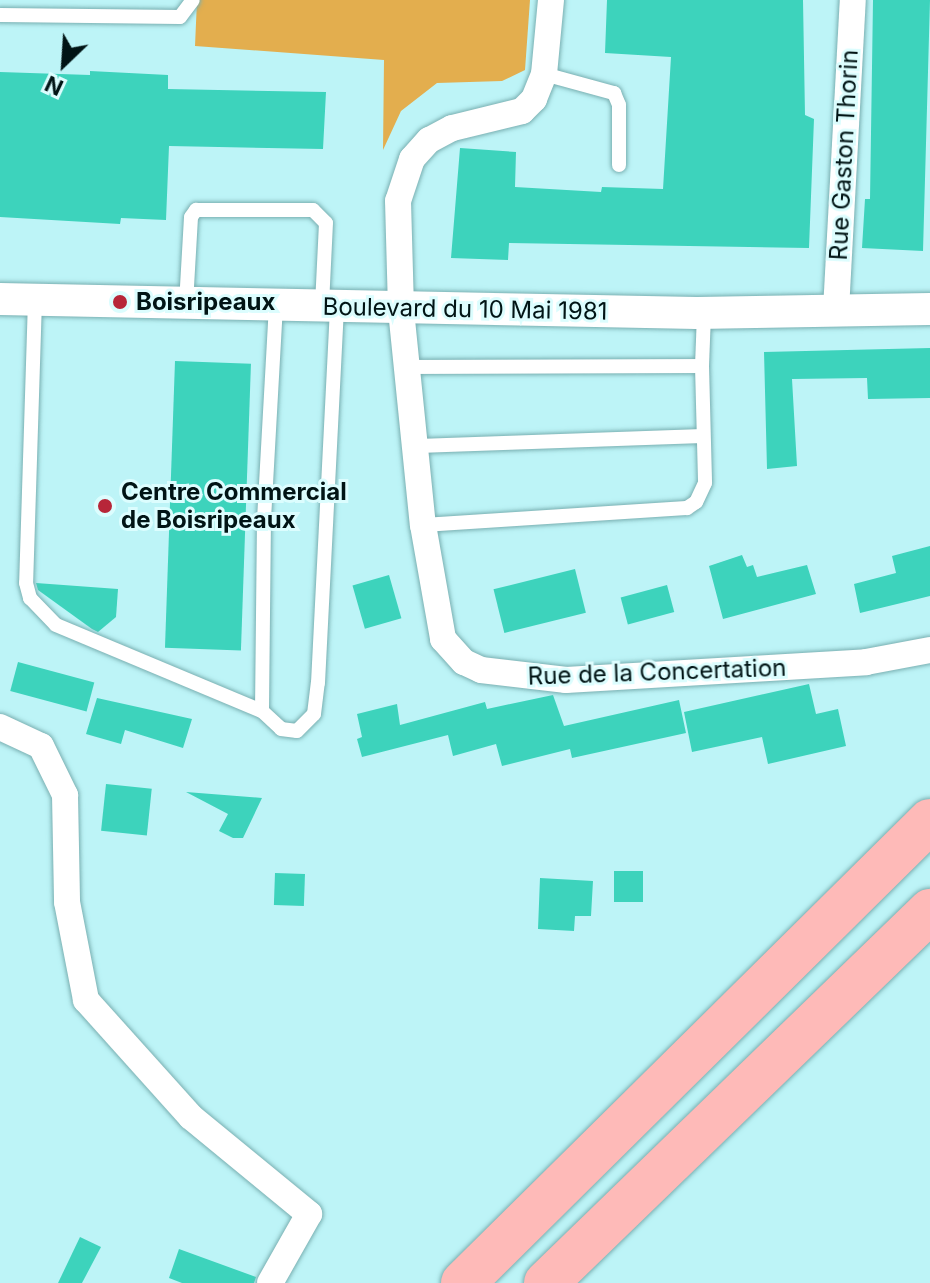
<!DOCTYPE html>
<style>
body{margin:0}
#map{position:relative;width:930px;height:1283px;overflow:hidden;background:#bdf4f7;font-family:Inter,sans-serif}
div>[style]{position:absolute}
.green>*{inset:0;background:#e3ae4e}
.building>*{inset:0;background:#3dd3bc;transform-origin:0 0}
.roads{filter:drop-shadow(0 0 2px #79afb1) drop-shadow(0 0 2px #79afb1)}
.service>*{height:14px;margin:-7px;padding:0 7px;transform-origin:7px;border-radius:7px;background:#fff}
.minor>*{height:26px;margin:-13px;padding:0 13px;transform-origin:13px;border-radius:13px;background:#fff}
.tertiary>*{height:32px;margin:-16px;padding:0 16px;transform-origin:16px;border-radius:16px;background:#fff}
.trunk>*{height:44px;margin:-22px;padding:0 22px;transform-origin:22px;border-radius:22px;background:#febab8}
.dots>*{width:22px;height:22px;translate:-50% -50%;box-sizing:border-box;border:4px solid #dcfdfe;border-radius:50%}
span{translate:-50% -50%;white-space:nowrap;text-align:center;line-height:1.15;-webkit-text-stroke:6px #dcfdfe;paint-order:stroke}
.street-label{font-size:24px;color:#011415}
.poi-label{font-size:24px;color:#011415;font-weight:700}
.left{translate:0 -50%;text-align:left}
.north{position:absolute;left:24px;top:24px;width:80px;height:80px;-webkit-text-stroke:6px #dcfdfe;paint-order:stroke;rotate:205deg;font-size:22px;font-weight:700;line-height:32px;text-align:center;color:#011415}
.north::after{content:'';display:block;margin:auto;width:28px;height:36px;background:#011415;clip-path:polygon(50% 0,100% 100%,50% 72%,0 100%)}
</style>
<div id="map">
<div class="green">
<div style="clip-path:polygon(197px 0,530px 0,525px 70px,502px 81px,437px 83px,401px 111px,383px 150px,384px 60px,195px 46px)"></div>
</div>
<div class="building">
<div style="clip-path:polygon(607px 0,803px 0,805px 115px,814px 119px,809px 248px,509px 243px,508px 260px,451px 258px,460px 148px,516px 152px,515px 187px,601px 192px,602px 187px,663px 189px,671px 57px,605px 53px)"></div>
<div style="clip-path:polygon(873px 0,930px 0,923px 251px,862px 248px,865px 199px,870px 199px)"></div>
<div style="clip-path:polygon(90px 71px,168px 75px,168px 89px,326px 92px,323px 149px,169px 146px,166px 220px,121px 218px,120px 224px,0 217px,0 72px,90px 75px)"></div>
<div style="clip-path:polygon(930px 348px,930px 398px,868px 399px,867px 378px,792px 379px,797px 466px,767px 469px,764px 352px)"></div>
<div style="left:175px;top:361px;width:76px;height:287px;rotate:2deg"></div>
<div style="clip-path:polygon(930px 546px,930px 596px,860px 613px,854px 584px,896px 573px,892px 556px)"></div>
<div style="clip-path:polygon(742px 555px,747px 567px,753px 565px,757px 577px,807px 565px,816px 594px,723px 619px,709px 566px)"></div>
<div style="left:575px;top:569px;width:45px;height:84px;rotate:76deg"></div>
<div style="left:389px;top:575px;width:45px;height:38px;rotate:74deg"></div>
<div style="clip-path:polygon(36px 583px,118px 589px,116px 617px,98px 632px,92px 629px,38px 590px)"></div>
<div style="left:667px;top:585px;width:28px;height:48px;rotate:75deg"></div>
<div style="left:18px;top:662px;width:79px;height:30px;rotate:15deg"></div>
<div style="clip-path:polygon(809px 684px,816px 714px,838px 709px,846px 746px,768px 764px,762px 737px,692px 752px,684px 712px)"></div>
<div style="clip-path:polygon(553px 695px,564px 726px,679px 700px,686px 733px,572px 758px,570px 749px,502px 766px,496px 744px,453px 756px,448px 735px,362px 757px,357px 739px,362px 737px,357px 714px,397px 704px,400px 725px,485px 702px,487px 709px)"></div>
<div style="clip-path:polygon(97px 698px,192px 719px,183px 748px,125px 730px,121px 744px,86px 734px)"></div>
<div style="left:106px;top:784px;width:46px;height:47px;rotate:6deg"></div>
<div style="clip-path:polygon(186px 792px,262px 798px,243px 838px,233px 838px,219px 831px,228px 814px)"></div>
<div style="left:643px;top:871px;width:31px;height:29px;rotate:90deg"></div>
<div style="left:275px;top:873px;width:30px;height:32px;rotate:2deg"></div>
<div style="clip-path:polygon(540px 878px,593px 881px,591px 916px,575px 916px,574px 931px,538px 929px)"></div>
<div style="clip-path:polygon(80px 1237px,101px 1247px,82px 1283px,58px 1283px)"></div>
<div style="clip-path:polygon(179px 1249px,256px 1277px,254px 1283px,182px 1283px,169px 1278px)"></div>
</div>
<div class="roads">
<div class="service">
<div style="left:0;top:15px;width:180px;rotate:0.6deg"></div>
<div style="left:180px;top:17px;width:21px;rotate:-53deg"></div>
<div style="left:544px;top:74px;width:73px;rotate:15.2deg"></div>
<div style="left:614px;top:93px;width:13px;rotate:67deg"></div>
<div style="left:619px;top:105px;width:60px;rotate:90deg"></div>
<div style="left:35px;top:300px;width:283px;rotate:91.8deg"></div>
<div style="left:26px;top:583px;width:16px;rotate:75deg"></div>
<div style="left:30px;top:598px;width:37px;rotate:46deg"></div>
<div style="left:56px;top:625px;width:223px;rotate:22.7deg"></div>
<div style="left:186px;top:304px;width:87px;rotate:-86.7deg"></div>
<div style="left:191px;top:217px;width:9px;rotate:-54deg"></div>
<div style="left:196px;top:210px;width:117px"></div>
<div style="left:313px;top:210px;width:18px;rotate:45deg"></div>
<div style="left:326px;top:223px;width:83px;rotate:92.8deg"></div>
<div style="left:276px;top:305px;width:214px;rotate:93.2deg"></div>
<div style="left:264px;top:519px;width:192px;rotate:90.6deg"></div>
<div style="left:262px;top:711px;width:26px;rotate:43deg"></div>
<div style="left:281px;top:729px;width:16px;rotate:7deg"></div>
<div style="left:297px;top:731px;width:24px;rotate:-45deg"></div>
<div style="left:314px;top:714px;width:31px;rotate:-83deg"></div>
<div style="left:318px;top:683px;width:376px;rotate:-87.1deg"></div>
<div style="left:702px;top:366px;width:53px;rotate:-87.8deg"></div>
<div style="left:409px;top:367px;width:293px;rotate:-0.2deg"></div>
<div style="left:702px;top:366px;width:117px;rotate:88.5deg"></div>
<div style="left:705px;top:483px;width:21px;rotate:115deg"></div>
<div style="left:696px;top:502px;width:11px;rotate:146deg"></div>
<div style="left:687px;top:508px;width:265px;rotate:176.3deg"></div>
<div style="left:418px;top:446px;width:285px;rotate:-2deg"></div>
</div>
<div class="minor">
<div style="left:551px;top:0;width:74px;rotate:95.4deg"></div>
<div style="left:544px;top:74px;width:27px;rotate:112deg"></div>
<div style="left:534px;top:99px;width:17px;rotate:135deg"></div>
<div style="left:522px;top:111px;width:72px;rotate:166.3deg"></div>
<div style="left:452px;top:128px;width:26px;rotate:152deg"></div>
<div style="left:429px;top:140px;width:25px;rotate:132deg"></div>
<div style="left:412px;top:159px;width:44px;rotate:108.4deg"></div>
<div style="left:398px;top:201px;width:109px;rotate:88.4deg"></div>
<div style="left:401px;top:310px;width:216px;rotate:84.2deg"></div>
<div style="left:423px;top:525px;width:116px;rotate:80deg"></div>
<div style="left:443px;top:639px;width:31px;rotate:48deg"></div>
<div style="left:464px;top:662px;width:19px;rotate:25deg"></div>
<div style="left:481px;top:670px;width:86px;rotate:6.7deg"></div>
<div style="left:566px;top:680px;width:301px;rotate:-3.4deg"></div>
<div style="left:866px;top:662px;width:65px;rotate:-10.6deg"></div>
<div style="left:836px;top:310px;width:310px;rotate:-86.9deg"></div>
<div style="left:0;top:727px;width:45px;rotate:24.9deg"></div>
<div style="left:41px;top:746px;width:55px;rotate:63.9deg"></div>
<div style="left:65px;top:795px;width:107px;rotate:88.9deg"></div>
<div style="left:67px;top:902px;width:100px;rotate:79deg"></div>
<div style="left:86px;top:1000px;width:157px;rotate:48.1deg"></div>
<div style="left:191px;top:1117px;width:153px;rotate:39.4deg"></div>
<div style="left:309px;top:1214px;width:79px;rotate:119.5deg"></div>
</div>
<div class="tertiary">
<div style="left:0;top:299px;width:697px;rotate:1.15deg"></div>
<div style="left:697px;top:313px;width:233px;rotate:-1deg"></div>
</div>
<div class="trunk">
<div style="left:463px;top:1283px;width:657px;rotate:-44.69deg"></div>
<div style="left:546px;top:1283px;width:535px;rotate:-44.09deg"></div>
</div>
</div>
<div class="dots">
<div style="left:120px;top:302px;background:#b72639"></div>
<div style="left:105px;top:506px;background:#b72639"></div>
</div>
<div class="street-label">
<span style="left:844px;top:155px;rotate:-87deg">Rue Gaston Thorin</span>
<span style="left:465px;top:309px;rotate:1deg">Boulevard du 10 Mai 1981</span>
<span style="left:657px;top:672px;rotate:-2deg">Rue de la Concertation</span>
</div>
<div class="poi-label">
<span class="left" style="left:136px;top:302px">Boisripeaux</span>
<span class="left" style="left:121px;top:506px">Centre Commercial<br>de Boisripeaux</span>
</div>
<div class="north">N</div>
</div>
